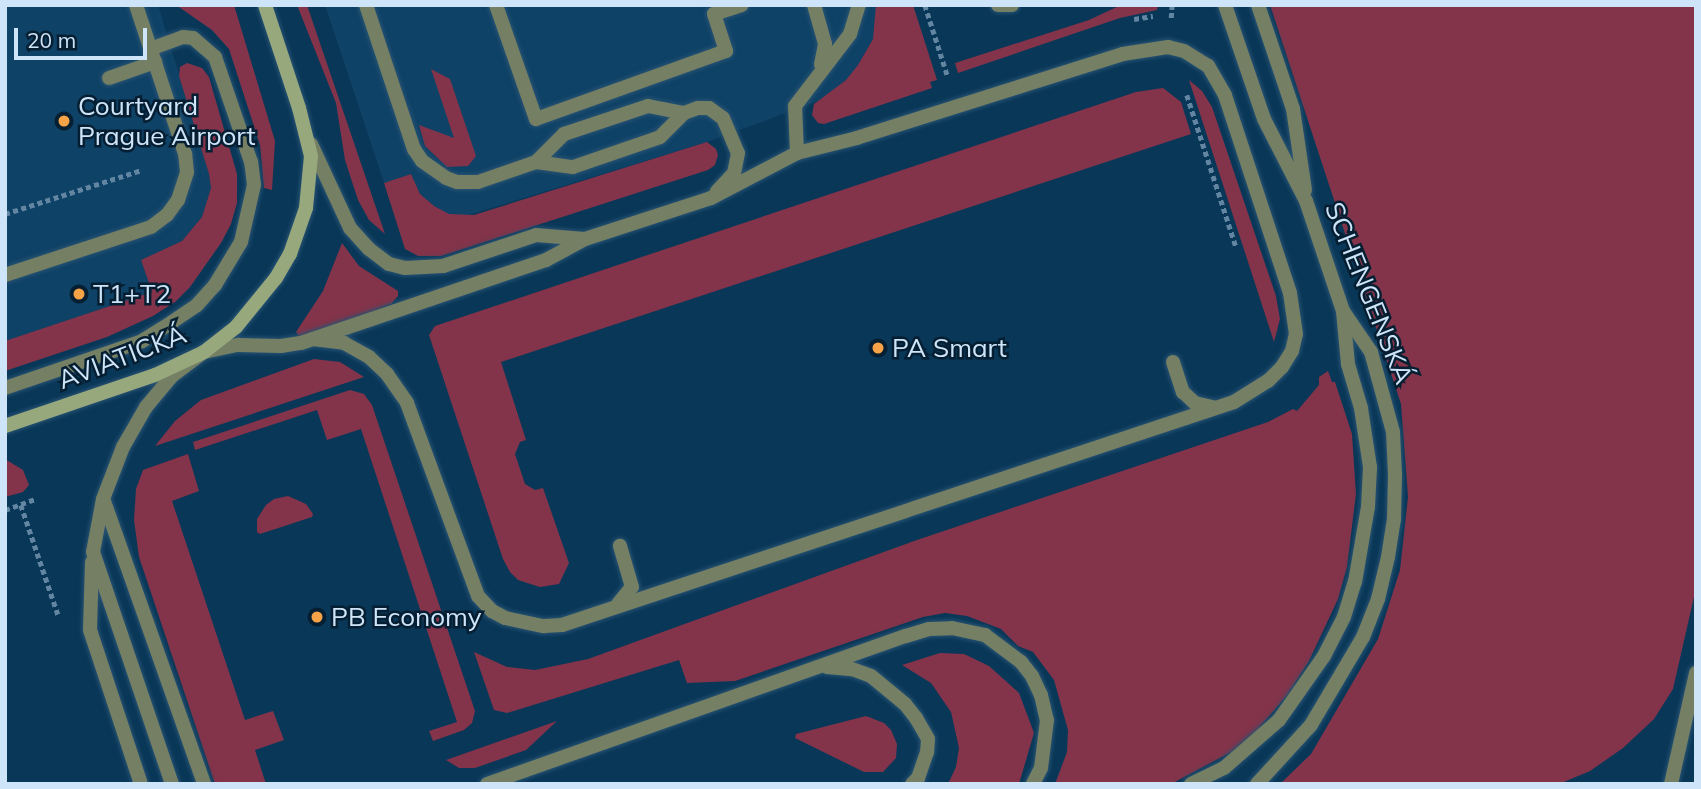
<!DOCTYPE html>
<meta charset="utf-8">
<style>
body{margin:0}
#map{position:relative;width:1701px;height:789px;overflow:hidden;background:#093758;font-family:Mulish,sans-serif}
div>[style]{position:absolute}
.built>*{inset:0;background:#0e4267}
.green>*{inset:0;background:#83344a}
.path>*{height:4.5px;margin-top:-2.25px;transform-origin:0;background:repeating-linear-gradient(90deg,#6285a1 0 5px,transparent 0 8.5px)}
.roads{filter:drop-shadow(0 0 2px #295372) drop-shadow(0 0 2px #295372)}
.service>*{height:14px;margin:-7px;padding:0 7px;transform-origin:7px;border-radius:7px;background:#747f64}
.minor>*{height:14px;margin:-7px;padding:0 7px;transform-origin:7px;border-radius:7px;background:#747f64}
.secondary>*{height:14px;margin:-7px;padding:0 7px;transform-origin:7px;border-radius:7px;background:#97a87d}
.dots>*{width:19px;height:19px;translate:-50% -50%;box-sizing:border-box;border:4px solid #061e31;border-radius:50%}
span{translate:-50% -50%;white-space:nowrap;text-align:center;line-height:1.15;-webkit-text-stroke:5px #061e31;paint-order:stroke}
.poi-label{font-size:26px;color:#cee5f9}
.left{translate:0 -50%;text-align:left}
.street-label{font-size:26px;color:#cee5f9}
.frame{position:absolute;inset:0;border:7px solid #cee5f9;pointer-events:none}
.scale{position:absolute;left:14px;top:28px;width:133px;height:32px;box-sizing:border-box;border:4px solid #cee5f9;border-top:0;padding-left:9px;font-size:21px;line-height:24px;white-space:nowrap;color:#cee5f9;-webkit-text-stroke:5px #061e31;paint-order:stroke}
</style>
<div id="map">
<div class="built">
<div style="clip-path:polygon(5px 5px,158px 5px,209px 174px,211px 188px,202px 217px,182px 241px,141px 260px,152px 292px,5px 341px)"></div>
<div style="clip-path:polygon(325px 5px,876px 5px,876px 23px,873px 39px,858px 65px,846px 80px,818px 101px,707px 142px,465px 216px,449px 214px,433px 206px,420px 194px,411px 174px,384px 183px)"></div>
</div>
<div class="green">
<div style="clip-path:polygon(176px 5px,234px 5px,275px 141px,272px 190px,264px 188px,260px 145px,229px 49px,212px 30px)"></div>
<div style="clip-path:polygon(297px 5px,307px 5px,385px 234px,369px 220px,358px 200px,345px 160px,336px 103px)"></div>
<div style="clip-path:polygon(876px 5px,913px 5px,937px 80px,930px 82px,932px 88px,824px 124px,818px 123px,812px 115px,814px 104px,846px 80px,858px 65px,873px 39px)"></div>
<div style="clip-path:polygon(1121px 5px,1158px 5px,1157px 10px,1120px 18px,958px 73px,955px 63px,1089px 20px)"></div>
<div style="clip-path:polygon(1270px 5px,1696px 5px,1696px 588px,1673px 689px,1654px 719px,1623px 748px,1590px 771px,1559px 784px,1280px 784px,1311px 754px,1378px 639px,1400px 570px,1408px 497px,1401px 404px)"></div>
<div style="clip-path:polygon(187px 63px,202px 68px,209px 77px,237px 174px,237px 203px,231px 224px,221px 243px,190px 287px,175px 302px,153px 316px,107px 337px,5px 371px,5px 341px,152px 292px,141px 260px,182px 241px,202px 217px,211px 188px,209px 174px,179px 76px,180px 67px)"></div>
<div style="clip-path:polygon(431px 69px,450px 79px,476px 156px,468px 166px,447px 167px,425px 146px,419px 125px,454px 138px)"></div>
<div style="clip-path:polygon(1189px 80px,1202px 91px,1212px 107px,1276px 296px,1280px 319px,1274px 342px)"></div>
<div style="clip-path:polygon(1163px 88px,1181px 102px,1191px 134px,501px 362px,526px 440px,520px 442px,515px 454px,525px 484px,535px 490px,543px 488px,569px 563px,559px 584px,540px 587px,518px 580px,510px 572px,503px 559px,429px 335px,435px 326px,1136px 92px)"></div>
<div style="clip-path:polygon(707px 142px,716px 149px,718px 155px,715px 165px,708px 170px,441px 256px,418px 256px,405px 249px,384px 183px,411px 174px,420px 194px,434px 206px,449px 214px,474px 215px)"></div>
<div style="clip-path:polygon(342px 243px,359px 266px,398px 291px,398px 296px,391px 304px,301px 339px,296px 332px,323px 291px)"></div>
<div style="clip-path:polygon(314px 359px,340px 362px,364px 377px,155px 446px,175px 421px,201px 400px)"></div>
<div style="clip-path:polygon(1328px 371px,1332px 382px,1335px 382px,1352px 434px,1356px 494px,1347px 567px,1338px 599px,1309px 661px,1288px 694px,1257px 730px,1231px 752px,1171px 784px,1055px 784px,1067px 752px,1068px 730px,1054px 680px,1033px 652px,1018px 646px,1001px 629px,967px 616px,945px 613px,923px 617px,735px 681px,687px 683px,679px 660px,507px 713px,494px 710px,474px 652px,507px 667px,535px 670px,588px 659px,917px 540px,1268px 422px,1293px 409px,1297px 411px,1319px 385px,1319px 377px)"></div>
<div style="clip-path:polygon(350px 390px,364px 394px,372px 405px,475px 711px,472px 723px,464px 730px,433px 741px,429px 731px,457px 722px,361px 429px,327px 440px,317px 410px,195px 450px,193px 442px)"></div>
<div style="clip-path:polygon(188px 454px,199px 491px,172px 501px,245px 720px,273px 711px,284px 740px,255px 750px,266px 784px,215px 784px,139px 557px,134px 520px,136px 489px,143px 470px)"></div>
<div style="clip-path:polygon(5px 459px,23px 470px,29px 485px,23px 492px,5px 497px)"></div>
<div style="clip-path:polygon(288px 496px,306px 504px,313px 514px,312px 517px,260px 534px,257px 532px,257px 519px,266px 505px,274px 499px)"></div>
<div style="clip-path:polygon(940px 653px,964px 654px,989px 666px,1019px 693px,1034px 733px,1019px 784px,948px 784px,956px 767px,959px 748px,951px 712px,931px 683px,902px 665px)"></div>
<div style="clip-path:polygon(866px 716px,884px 723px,891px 730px,897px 744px,896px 758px,883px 772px,864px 772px,795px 738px,796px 734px)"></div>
<div style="clip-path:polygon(557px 721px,526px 750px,475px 768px,459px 768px,446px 760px)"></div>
</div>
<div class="path">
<div style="left:925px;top:5px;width:76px;rotate:72.3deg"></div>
<div style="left:1171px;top:18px;width:13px;rotate:-86deg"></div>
<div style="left:1134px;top:19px;width:19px;rotate:-9deg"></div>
<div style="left:1187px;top:95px;width:160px;rotate:72.1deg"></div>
<div style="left:5px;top:214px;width:143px;rotate:-17.9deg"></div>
<div style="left:21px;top:505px;width:118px;rotate:71.3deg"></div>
<div style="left:5px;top:510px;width:33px;rotate:-20deg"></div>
</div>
<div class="roads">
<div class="service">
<div style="left:366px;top:5px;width:152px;rotate:71.6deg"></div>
<div style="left:414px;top:149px;width:14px;rotate:56deg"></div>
<div style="left:422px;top:161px;width:29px;rotate:35deg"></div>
<div style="left:446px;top:178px;width:12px;rotate:20deg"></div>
<div style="left:457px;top:182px;width:21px"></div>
<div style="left:478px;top:182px;width:61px;rotate:-19deg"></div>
<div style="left:536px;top:162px;width:37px;rotate:8deg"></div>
<div style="left:573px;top:167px;width:92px;rotate:-19deg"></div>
<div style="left:660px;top:137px;width:34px;rotate:-45deg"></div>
<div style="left:684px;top:113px;width:15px;rotate:-20deg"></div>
<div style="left:698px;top:108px;width:11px"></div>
<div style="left:709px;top:108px;width:17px;rotate:36deg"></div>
<div style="left:723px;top:118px;width:38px;rotate:67deg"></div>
<div style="left:738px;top:153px;width:20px;rotate:101deg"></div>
<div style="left:734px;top:173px;width:25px;rotate:133deg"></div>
<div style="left:496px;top:5px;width:121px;rotate:70.7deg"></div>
<div style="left:536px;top:119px;width:202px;rotate:-19.7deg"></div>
<div style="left:726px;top:51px;width:39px;rotate:-108deg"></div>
<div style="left:714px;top:14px;width:29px;rotate:-18deg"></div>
<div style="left:814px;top:5px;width:41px;rotate:74.2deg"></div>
<div style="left:825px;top:44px;width:21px;rotate:101deg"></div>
<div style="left:998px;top:5px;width:14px"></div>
<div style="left:109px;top:78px;width:49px;rotate:-19.2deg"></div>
<div style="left:311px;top:144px;width:93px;rotate:65.1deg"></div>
<div style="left:350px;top:228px;width:28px;rotate:48deg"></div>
<div style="left:369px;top:249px;width:25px;rotate:37deg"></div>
<div style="left:389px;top:264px;width:16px;rotate:14deg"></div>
<div style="left:405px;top:268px;width:38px;rotate:-3deg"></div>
<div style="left:443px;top:266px;width:98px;rotate:-18.4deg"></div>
<div style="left:536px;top:235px;width:49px;rotate:4.7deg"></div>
<div style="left:536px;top:162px;width:40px;rotate:-45deg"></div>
<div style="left:564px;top:134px;width:89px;rotate:-18.4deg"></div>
<div style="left:648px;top:106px;width:37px;rotate:11deg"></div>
<div style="left:5px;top:275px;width:154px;rotate:-18.2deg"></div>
<div style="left:151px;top:227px;width:20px;rotate:-37deg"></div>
<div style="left:167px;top:215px;width:19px;rotate:-54deg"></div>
<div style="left:178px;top:200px;width:29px;rotate:-72deg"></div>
<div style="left:187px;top:172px;width:18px;rotate:-96deg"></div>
<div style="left:185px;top:154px;width:157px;rotate:-108.2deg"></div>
<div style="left:313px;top:339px;width:31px;rotate:7deg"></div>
<div style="left:344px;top:343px;width:29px;rotate:29deg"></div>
<div style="left:369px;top:357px;width:25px;rotate:43deg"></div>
<div style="left:387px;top:374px;width:35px;rotate:55deg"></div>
<div style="left:407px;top:403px;width:206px;rotate:69.8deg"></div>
<div style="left:478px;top:596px;width:21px;rotate:47deg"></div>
<div style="left:492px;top:611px;width:15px;rotate:28deg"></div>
<div style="left:505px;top:618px;width:40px;rotate:12deg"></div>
<div style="left:544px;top:626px;width:18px;rotate:-3deg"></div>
<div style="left:562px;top:625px;width:708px;rotate:-18.36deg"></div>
<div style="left:1234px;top:402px;width:40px;rotate:-32deg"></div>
<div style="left:1268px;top:381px;width:20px;rotate:-45deg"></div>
<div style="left:1282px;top:367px;width:19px;rotate:-58deg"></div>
<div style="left:1292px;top:351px;width:17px;rotate:-77deg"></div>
<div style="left:1296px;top:334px;width:41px;rotate:-98.3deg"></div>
<div style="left:1290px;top:293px;width:208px;rotate:-108.2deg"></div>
<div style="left:1225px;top:95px;width:34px;rotate:-120deg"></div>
<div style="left:1208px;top:66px;width:28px;rotate:-148deg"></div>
<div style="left:1184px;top:51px;width:16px;rotate:-166deg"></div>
<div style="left:1168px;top:47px;width:46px;rotate:171.2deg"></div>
<div style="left:1123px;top:54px;width:279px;rotate:162.5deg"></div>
<div style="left:857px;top:138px;width:62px;rotate:166deg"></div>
<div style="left:797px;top:153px;width:47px;rotate:-92.4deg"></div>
<div style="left:795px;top:106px;width:91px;rotate:-52.6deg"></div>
<div style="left:850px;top:34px;width:30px;rotate:-73deg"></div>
<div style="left:1173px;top:362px;width:32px;rotate:72deg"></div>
<div style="left:1183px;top:392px;width:16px;rotate:43deg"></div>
<div style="left:1195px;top:403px;width:18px;rotate:13deg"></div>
<div style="left:5px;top:388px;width:145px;rotate:-18.9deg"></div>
<div style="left:142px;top:341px;width:36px;rotate:-32deg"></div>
<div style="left:172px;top:322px;width:30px;rotate:-34deg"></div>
<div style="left:197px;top:305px;width:27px;rotate:-48deg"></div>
<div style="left:215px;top:285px;width:50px;rotate:-58.8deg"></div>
<div style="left:241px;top:242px;width:58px;rotate:-77.2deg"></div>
<div style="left:254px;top:185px;width:23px;rotate:-97deg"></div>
<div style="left:251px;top:162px;width:111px;rotate:-108.9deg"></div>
<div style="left:215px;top:57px;width:29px;rotate:-139deg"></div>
<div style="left:193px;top:38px;width:10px;rotate:-174deg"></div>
<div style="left:183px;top:37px;width:35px;rotate:160deg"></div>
<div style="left:104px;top:501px;width:300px;rotate:70.5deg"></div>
<div style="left:92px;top:562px;width:68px;rotate:91.7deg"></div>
<div style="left:90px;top:630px;width:162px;rotate:71.7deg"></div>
<div style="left:618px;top:604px;width:22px;rotate:-51deg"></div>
<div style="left:632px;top:587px;width:43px;rotate:-106.3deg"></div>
<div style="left:827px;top:667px;width:25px;rotate:5deg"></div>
<div style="left:852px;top:669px;width:20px;rotate:20deg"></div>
<div style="left:871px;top:676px;width:44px;rotate:39.5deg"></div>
<div style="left:905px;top:704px;width:18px;rotate:52deg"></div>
<div style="left:916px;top:718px;width:24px;rotate:60deg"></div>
<div style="left:928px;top:739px;width:13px;rotate:94deg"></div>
<div style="left:927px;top:752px;width:28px;rotate:109deg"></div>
<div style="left:918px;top:778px;width:8px;rotate:135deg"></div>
<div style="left:172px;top:784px;width:245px;rotate:-108.8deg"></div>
<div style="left:93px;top:552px;width:54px;rotate:-79.3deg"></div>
<div style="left:103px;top:499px;width:56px;rotate:-69deg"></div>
<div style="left:123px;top:447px;width:46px;rotate:-60.1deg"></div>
<div style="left:146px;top:407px;width:40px;rotate:-50deg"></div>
<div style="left:172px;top:376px;width:40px;rotate:-37deg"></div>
<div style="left:204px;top:352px;width:35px;rotate:-12deg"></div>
<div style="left:238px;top:345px;width:43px;rotate:1.3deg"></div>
<div style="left:281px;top:346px;width:20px;rotate:-9deg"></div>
<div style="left:301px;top:343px;width:259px;rotate:-18.7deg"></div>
<div style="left:546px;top:260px;width:44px;rotate:-28.3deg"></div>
<div style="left:585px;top:239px;width:133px;rotate:-18deg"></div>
<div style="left:711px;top:198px;width:97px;rotate:-27.6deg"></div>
<div style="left:487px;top:784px;width:444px;rotate:-19.5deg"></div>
<div style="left:906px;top:636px;width:24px;rotate:-17deg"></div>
<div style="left:929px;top:629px;width:23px;rotate:-2deg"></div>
<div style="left:952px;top:628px;width:34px;rotate:12deg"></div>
<div style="left:985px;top:635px;width:45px;rotate:36.9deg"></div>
<div style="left:1021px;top:662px;width:18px;rotate:52deg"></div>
<div style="left:1032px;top:676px;width:21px;rotate:65deg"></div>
<div style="left:1041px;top:695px;width:26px;rotate:77deg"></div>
<div style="left:1047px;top:720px;width:48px;rotate:97.1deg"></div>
<div style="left:1041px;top:768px;width:18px;rotate:117deg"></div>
<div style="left:1191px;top:784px;width:37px;rotate:-26deg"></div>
<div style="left:1224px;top:768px;width:73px;rotate:-41.1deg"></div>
<div style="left:1279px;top:720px;width:78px;rotate:-54.9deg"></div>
<div style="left:1324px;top:656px;width:44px;rotate:-62.9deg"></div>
<div style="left:1344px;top:617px;width:37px;rotate:-73deg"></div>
<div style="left:1355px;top:582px;width:76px;rotate:-80.2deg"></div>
<div style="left:1368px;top:507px;width:40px;rotate:-87.1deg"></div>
<div style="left:1370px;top:467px;width:60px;rotate:-98.7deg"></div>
<div style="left:1361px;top:408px;width:46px;rotate:-106.5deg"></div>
<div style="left:1348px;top:364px;width:53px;rotate:-95.4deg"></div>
<div style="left:1671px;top:784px;width:114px;rotate:-77.3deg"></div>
</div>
<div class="minor">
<div style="left:1225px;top:5px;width:120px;rotate:71.1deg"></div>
<div style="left:1264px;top:119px;width:92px;rotate:62.9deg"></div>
<div style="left:1306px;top:201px;width:116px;rotate:71.4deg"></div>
<div style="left:1343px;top:311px;width:50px;rotate:55.7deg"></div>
<div style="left:1371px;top:352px;width:83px;rotate:74.6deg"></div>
<div style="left:1393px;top:432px;width:43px;rotate:87.3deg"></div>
<div style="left:1395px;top:475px;width:44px;rotate:91.3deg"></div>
<div style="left:1394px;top:519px;width:38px;rotate:99deg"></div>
<div style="left:1388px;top:557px;width:43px;rotate:103.4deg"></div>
<div style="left:1378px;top:599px;width:41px;rotate:111.5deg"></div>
<div style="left:1363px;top:637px;width:102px;rotate:120.6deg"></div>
<div style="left:1311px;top:725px;width:80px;rotate:132.5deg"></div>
<div style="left:1258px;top:5px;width:110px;rotate:71.4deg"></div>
<div style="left:1293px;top:109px;width:82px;rotate:81.6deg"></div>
</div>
<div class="secondary">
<div style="left:5px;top:426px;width:158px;rotate:-18.8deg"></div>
<div style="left:155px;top:375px;width:54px;rotate:-25.1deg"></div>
<div style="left:204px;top:352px;width:41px;rotate:-38deg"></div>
<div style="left:236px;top:327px;width:63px;rotate:-50.8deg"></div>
<div style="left:276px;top:278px;width:28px;rotate:-60deg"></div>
<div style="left:290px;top:254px;width:49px;rotate:-70.8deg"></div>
<div style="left:306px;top:208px;width:52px;rotate:-84.5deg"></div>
<div style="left:311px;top:156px;width:49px;rotate:-104deg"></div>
<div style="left:299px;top:108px;width:108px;rotate:-108.3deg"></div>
</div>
</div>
<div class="dots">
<div style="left:64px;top:121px;background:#f5a346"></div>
<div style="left:79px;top:294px;background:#f5a346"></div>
<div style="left:878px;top:348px;background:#f5a346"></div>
<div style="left:317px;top:617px;background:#f5a346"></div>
</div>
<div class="poi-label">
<span class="left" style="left:78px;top:121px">Courtyard<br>Prague Airport</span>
<span class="left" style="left:93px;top:294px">T1+T2</span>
<span class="left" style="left:892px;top:348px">PA Smart</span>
<span class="left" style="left:331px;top:617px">PB Economy</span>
</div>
<div class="street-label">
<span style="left:1369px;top:293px;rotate:68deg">SCHENGENSKÁ</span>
<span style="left:122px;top:357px;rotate:-21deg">AVIATICKÁ</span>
</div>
<div class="frame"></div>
<div class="scale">20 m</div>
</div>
